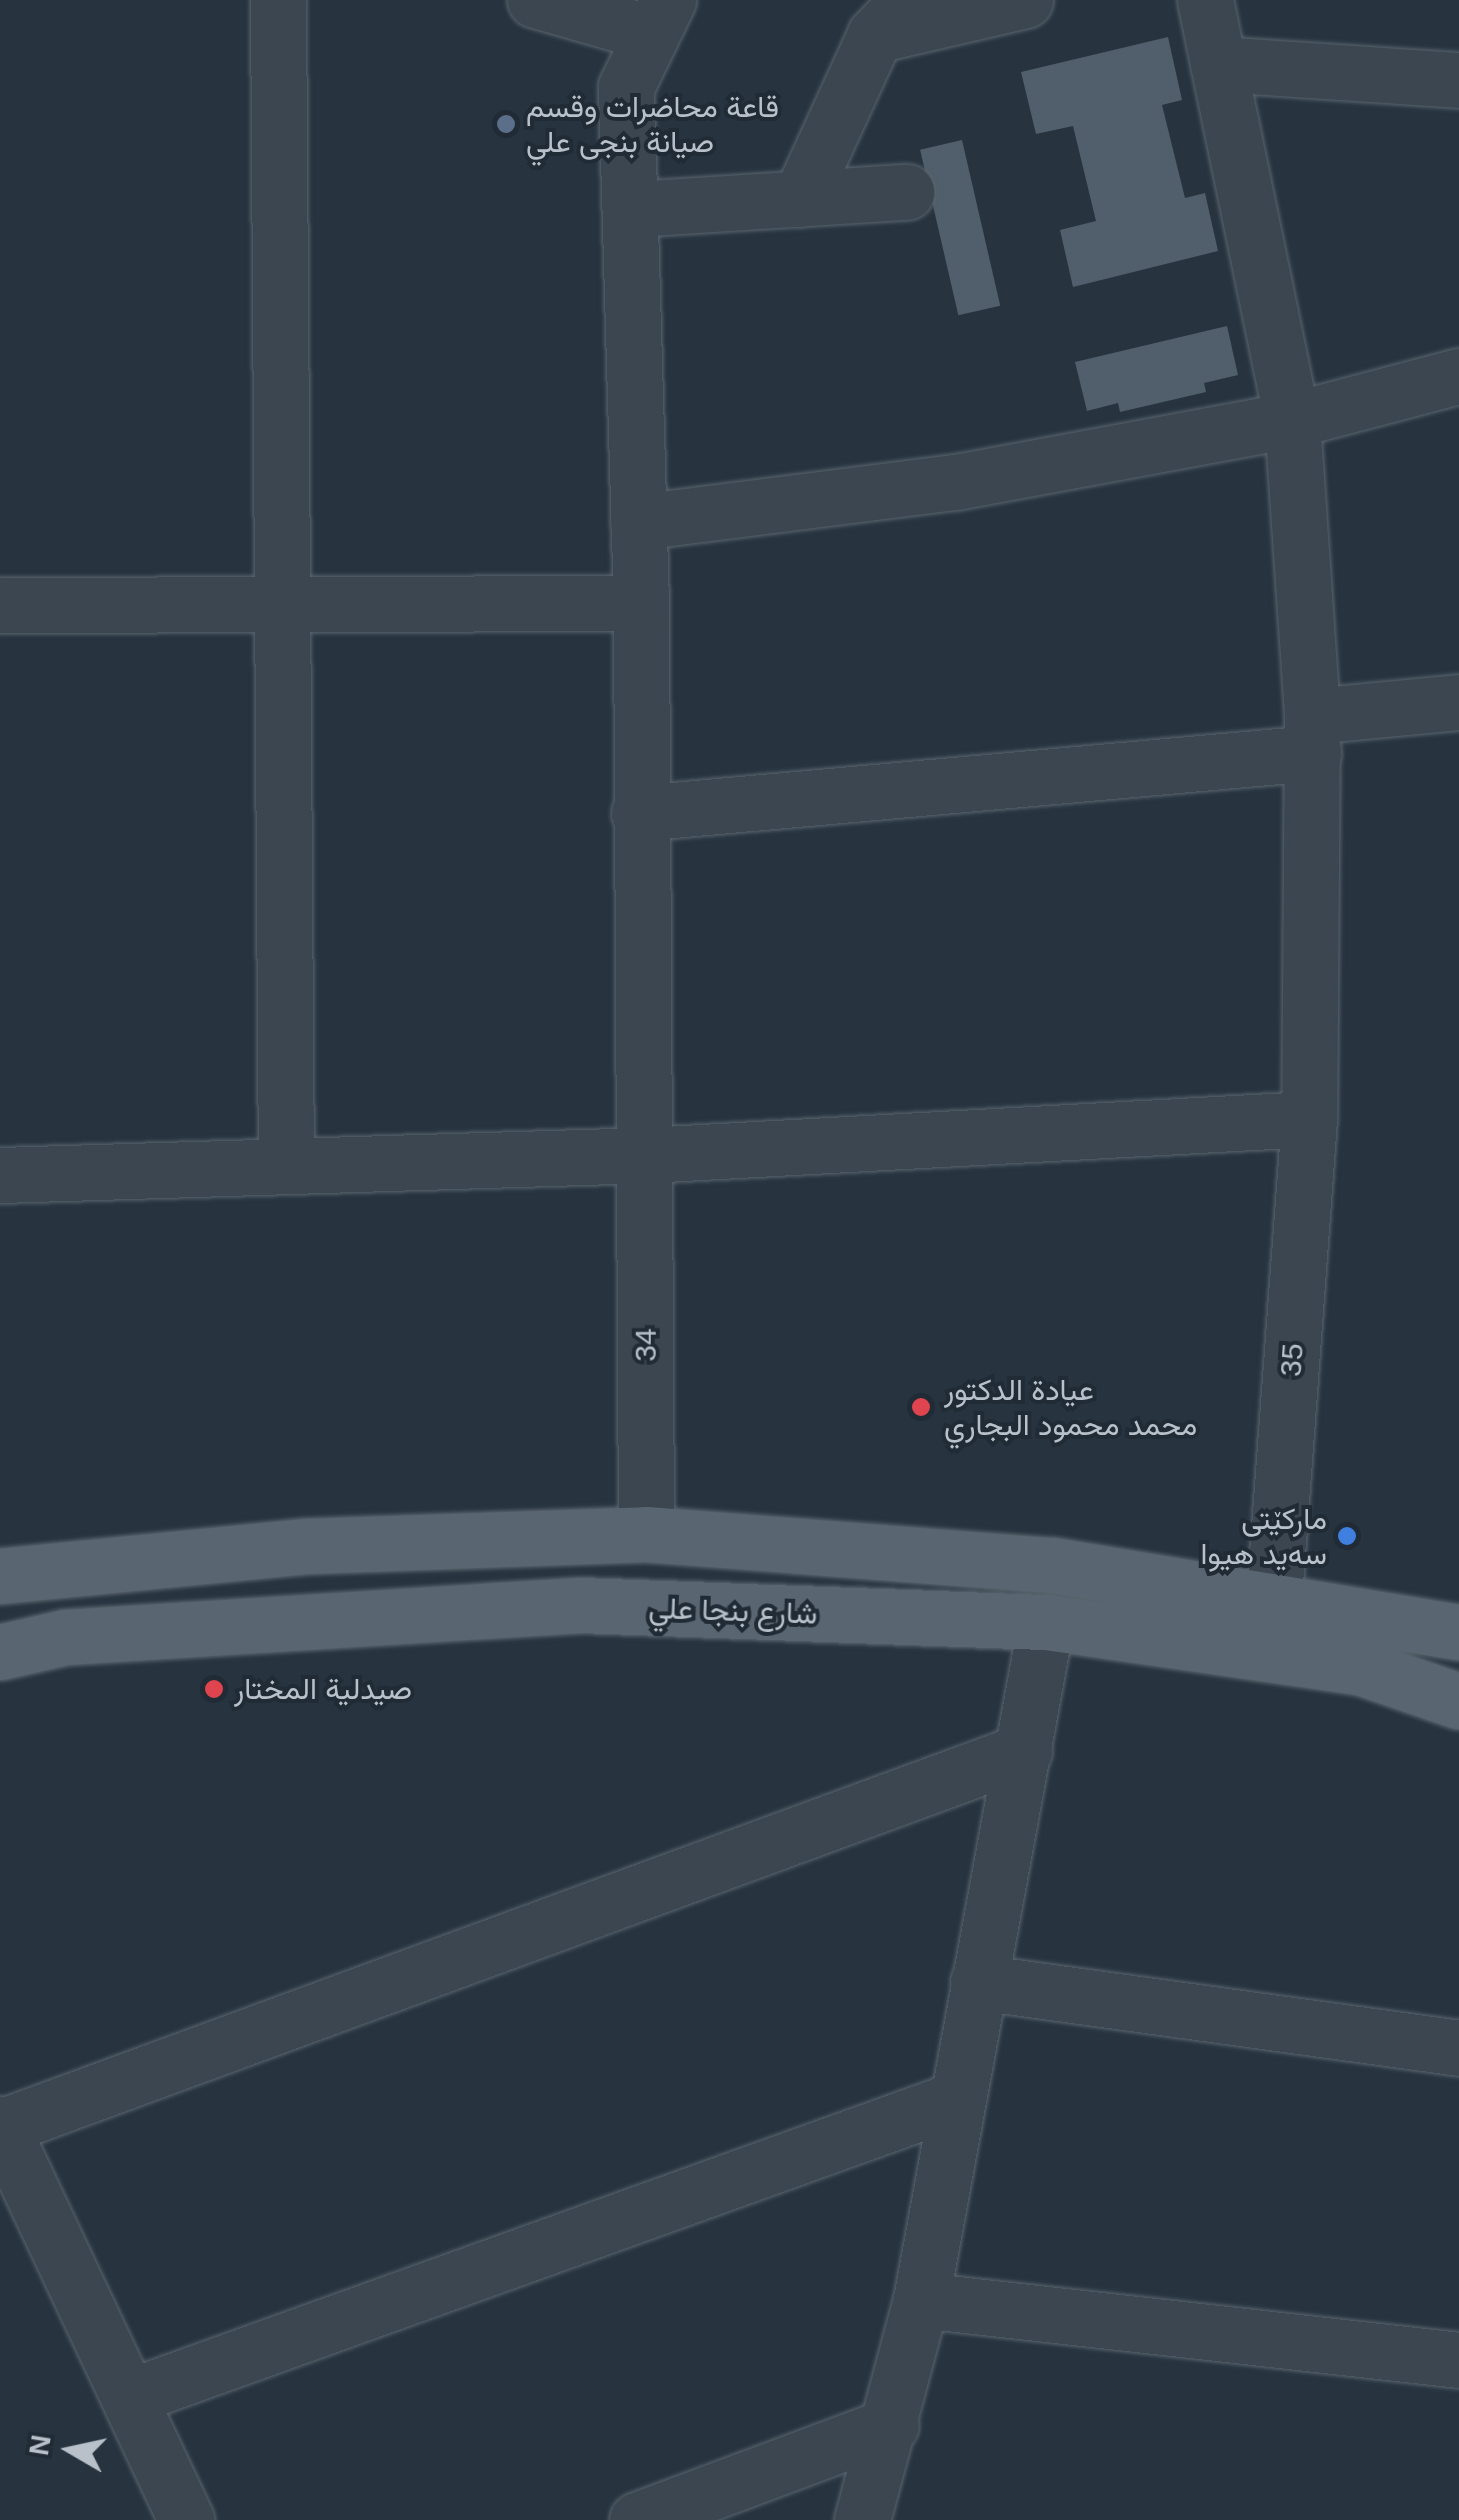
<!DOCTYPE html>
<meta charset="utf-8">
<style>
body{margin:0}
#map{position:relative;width:1459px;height:2520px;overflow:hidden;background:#273440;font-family:Arial,Vazirmatn,sans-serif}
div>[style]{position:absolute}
.building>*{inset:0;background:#505f6b;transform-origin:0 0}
.roads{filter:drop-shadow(0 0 2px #59646d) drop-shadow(0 0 2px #59646d)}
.minor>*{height:55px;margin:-27.5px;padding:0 27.5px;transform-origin:27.5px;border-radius:27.5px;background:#3b4650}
.major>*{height:55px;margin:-27.5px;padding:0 27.5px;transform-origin:27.5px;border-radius:27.5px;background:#596570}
.dots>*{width:28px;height:28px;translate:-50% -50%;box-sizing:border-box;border:5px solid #202b35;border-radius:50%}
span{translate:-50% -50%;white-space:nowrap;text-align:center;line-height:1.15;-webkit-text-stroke:8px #202b35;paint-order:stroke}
.poi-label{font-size:30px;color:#b8c1ca}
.left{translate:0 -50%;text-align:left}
.right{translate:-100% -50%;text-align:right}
.street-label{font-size:30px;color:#b8c1ca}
.north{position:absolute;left:20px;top:2400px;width:100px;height:100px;-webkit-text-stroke:8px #202b35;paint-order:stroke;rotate:279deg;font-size:28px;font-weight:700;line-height:40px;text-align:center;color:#b8c1ca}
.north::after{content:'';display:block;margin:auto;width:35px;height:45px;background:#b8c1ca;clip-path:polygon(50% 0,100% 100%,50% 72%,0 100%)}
</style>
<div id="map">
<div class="building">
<div style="clip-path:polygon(1168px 37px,1182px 100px,1162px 105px,1185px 198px,1205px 193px,1218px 251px,1073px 287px,1060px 230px,1096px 221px,1073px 126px,1036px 134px,1021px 72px)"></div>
<div style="left:962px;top:140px;width:170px;height:43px;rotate:77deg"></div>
<div style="clip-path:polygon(1227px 326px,1238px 375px,1204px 383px,1206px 392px,1120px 412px,1118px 403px,1087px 411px,1075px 362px)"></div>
</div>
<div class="roads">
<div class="minor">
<div style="left:278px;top:0;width:1161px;rotate:89.61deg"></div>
<div style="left:535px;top:0;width:120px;rotate:16deg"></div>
<div style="left:1205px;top:0;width:429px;rotate:78.3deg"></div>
<div style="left:1292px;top:420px;width:297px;rotate:86.1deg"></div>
<div style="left:1312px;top:716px;width:403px;rotate:90.4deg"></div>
<div style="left:1309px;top:1119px;width:482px;rotate:94.2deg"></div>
<div style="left:875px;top:35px;width:154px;rotate:-13.1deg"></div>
<div style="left:1218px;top:64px;width:242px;rotate:3.8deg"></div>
<div style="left:800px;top:199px;width:180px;rotate:-65.4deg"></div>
<div style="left:875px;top:35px;width:48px;rotate:-46.7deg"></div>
<div style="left:633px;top:209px;width:274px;rotate:-3.6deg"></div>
<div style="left:638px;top:522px;width:321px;rotate:-7.2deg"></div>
<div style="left:956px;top:482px;width:342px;rotate:-10.5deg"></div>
<div style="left:1292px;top:420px;width:173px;rotate:-14.8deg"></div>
<div style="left:0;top:605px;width:641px;rotate:-0.18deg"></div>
<div style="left:1312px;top:716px;width:148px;rotate:-5.4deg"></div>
<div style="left:639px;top:813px;width:677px;rotate:-5.09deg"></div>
<div style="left:0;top:1175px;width:646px;rotate:-1.77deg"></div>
<div style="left:646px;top:1155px;width:664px;rotate:-3.11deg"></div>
<div style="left:646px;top:1534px;width:931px;rotate:-90.31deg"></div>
<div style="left:641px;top:603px;width:516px;rotate:-91.67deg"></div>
<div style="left:626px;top:87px;width:97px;rotate:-64.2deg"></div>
<div style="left:978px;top:1982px;width:486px;rotate:7.8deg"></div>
<div style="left:0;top:2124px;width:438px;rotate:64.8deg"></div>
<div style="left:1px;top:2127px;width:1090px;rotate:-20.18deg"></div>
<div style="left:921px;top:2300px;width:541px;rotate:6.36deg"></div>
<div style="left:129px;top:2397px;width:878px;rotate:-19.78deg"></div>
<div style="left:637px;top:2520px;width:271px;rotate:-20.5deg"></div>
<div style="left:862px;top:2520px;width:228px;rotate:-75deg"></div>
<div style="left:921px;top:2300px;width:689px;rotate:-79.55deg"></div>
</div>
<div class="major">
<div style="left:0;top:1576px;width:307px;rotate:-5.6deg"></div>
<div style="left:306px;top:1546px;width:340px;rotate:-2deg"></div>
<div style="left:646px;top:1534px;width:408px;rotate:4.4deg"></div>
<div style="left:1053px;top:1565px;width:411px;rotate:9.4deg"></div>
<div style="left:0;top:1652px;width:67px;rotate:-13deg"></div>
<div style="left:65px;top:1637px;width:516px;rotate:-3.56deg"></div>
<div style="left:580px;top:1605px;width:466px;rotate:2.1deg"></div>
<div style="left:1046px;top:1622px;width:317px;rotate:8.2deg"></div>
<div style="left:1360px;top:1667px;width:105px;rotate:19deg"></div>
</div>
</div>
<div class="dots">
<div style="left:506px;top:124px;background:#5c6f8a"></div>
<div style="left:921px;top:1407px;background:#e0444e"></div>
<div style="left:1347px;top:1536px;background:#3f7fe0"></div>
<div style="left:214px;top:1689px;background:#e0444e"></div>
</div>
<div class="poi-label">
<span class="left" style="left:526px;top:124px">قاعة محاضرات وقسم<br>صيانة بنجى علي</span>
<span class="left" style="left:944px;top:1407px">عيادة الدكتور<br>محمد محمود البجاري</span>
<span class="right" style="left:1327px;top:1536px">مارکێتی<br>سەید هیوا</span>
<span class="left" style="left:234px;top:1689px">صيدلية المختار</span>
</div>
<div class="street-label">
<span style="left:646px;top:1345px;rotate:-90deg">34</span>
<span style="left:1292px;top:1360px;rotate:-86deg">35</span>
<span style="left:733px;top:1611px;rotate:2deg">شارع بنجا علي</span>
</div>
<div class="north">N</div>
</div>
